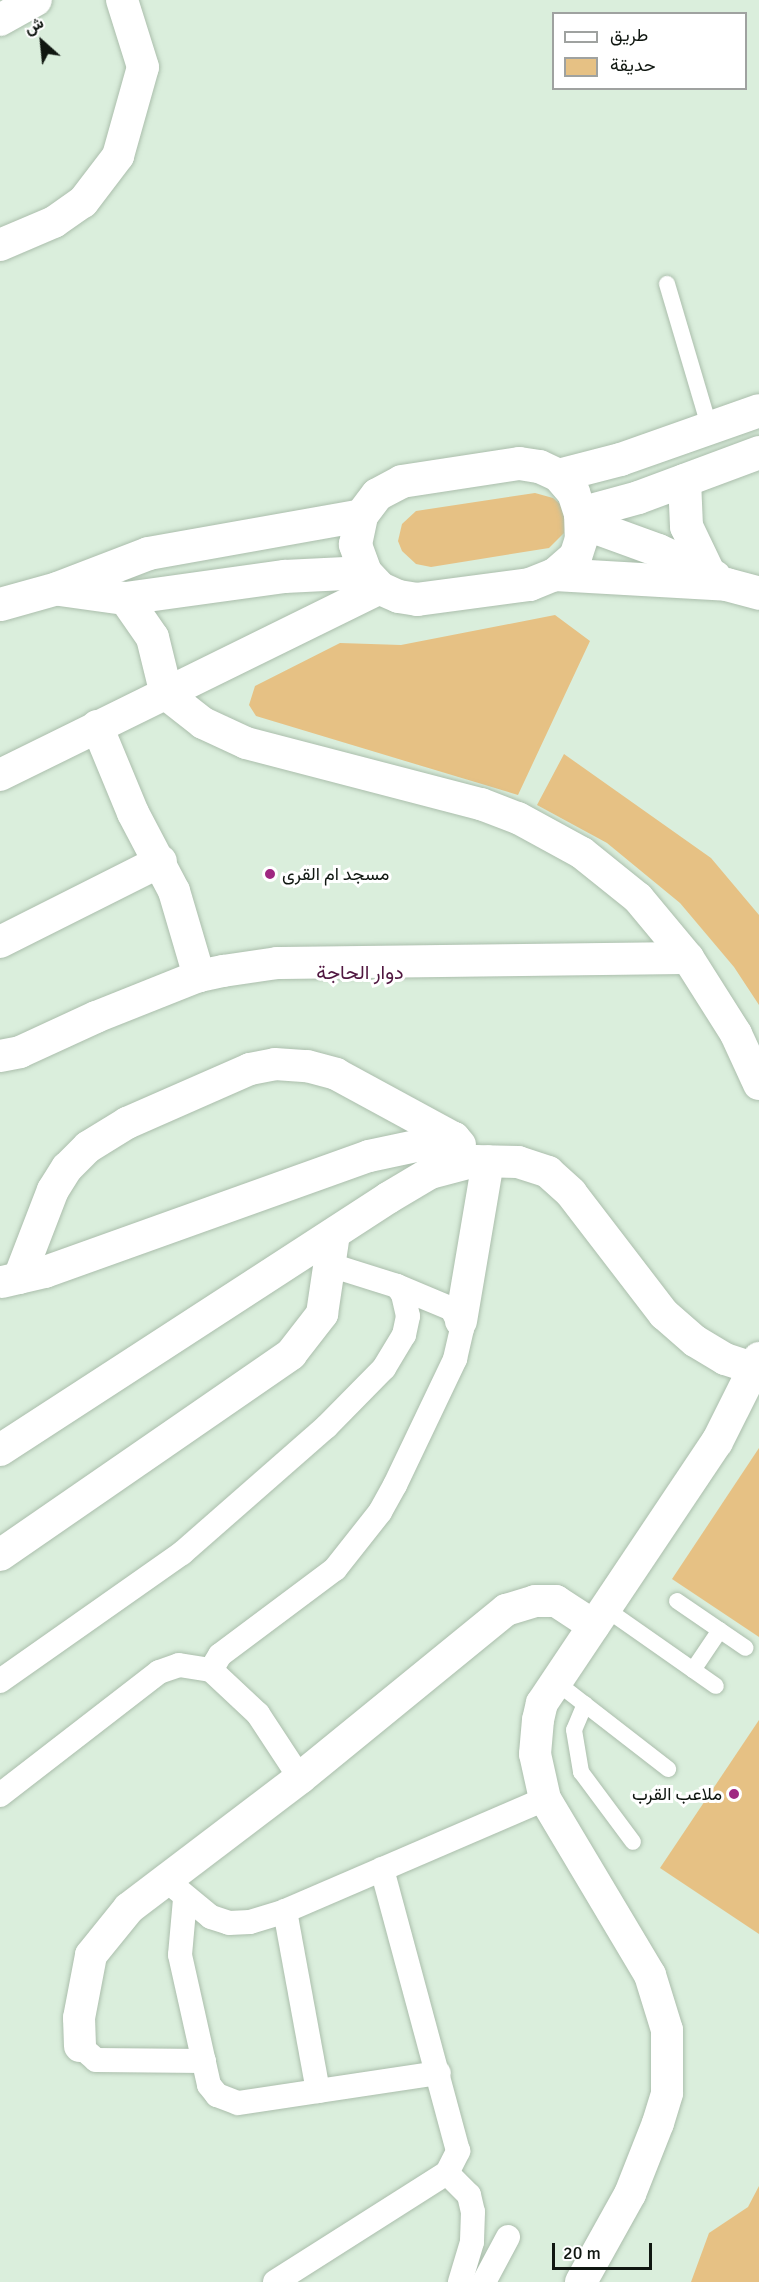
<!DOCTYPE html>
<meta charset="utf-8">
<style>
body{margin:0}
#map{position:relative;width:759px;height:2282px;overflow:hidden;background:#daeedc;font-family:Signika,Vazirmatn,sans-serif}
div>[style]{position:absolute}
.green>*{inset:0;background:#e6c184}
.roads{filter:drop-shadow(0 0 2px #abbeac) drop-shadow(0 0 2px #abbeac)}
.service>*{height:16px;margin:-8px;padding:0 8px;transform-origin:8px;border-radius:8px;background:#fff}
.pedestrian>*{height:24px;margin:-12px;padding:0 12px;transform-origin:12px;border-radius:12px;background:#fff}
.minor>*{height:32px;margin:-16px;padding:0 16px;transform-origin:16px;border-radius:16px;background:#fff}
.tertiary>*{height:33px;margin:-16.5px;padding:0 16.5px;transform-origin:16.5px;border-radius:16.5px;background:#fff}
.secondary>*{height:33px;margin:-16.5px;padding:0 16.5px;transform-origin:16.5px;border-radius:16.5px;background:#fff}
.dots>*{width:16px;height:16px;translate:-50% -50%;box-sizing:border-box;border:3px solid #fff;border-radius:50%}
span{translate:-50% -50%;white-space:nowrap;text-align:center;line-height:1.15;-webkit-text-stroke:6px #fff;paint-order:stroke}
.poi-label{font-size:18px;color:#101711}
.left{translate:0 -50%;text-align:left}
.right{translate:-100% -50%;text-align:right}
.neighbourhood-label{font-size:20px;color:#501740}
.legend{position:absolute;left:552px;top:12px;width:195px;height:78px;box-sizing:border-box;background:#fff;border:2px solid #9fa2a0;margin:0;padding:8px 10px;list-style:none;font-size:18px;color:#101711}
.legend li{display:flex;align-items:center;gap:12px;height:30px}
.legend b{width:30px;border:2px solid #9fa2a0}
.north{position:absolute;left:12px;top:12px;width:60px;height:60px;-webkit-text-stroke:4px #fff;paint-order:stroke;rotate:333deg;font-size:16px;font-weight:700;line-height:24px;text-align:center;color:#101711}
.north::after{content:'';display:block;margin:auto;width:21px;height:27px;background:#101711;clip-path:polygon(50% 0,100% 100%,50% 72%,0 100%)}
.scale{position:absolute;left:552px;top:2243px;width:100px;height:27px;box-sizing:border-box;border:3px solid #101711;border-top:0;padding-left:8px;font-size:18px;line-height:21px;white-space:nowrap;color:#101711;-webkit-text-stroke:4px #fff;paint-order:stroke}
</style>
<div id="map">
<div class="green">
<div style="clip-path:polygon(535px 493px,553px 498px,560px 504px,566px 523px,564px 533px,549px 548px,431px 567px,416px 564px,402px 551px,398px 541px,402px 524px,416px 511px)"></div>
<div style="clip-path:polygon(555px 615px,590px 641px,518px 795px,256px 716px,249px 705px,255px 686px,340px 643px,401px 645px)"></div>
<div style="clip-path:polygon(564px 754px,711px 858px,759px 915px,759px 1005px,734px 967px,680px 903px,607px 843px,537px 805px)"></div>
<div style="clip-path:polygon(759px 1448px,759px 1637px,672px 1579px)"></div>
<div style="clip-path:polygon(759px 1720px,759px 1934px,660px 1868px)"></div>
<div style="clip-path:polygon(759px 2186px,759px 2282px,691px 2282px,709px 2233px,748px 2207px)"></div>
</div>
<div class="roads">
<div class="service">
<div style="left:667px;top:284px;width:151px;rotate:73.5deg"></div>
<div style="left:677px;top:1601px;width:83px;rotate:34.3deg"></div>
<div style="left:606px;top:1609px;width:134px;rotate:35deg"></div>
<div style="left:693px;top:1670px;width:48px;rotate:-56deg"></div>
<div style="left:556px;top:1682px;width:142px;rotate:37.8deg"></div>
<div style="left:585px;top:1704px;width:28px;rotate:113deg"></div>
<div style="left:574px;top:1730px;width:43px;rotate:80.5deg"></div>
<div style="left:581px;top:1772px;width:87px;rotate:53.4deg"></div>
</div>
<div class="pedestrian">
<div style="left:0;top:1681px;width:223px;rotate:-35.1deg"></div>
<div style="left:182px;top:1553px;width:191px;rotate:-41.2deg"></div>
<div style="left:326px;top:1427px;width:83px;rotate:-45.5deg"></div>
<div style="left:384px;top:1368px;width:39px;rotate:-59deg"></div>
<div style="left:404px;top:1335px;width:19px;rotate:-78deg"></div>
<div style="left:408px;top:1316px;width:23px;rotate:-103deg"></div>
<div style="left:403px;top:1294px;width:10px;rotate:-127deg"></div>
<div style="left:397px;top:1286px;width:70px;rotate:-162.6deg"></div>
<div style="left:300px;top:1778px;width:77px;rotate:-123.3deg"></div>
<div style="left:258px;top:1714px;width:64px;rotate:-136.9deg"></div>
<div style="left:211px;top:1670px;width:17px;rotate:-59deg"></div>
<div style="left:220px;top:1655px;width:144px;rotate:-36.8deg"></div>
<div style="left:335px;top:1569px;width:73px;rotate:-51.7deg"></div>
<div style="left:380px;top:1512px;width:31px;rotate:-61deg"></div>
<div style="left:395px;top:1485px;width:140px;rotate:-64.5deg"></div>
<div style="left:455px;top:1359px;width:31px;rotate:-77deg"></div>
<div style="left:462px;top:1329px;width:22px;rotate:-117deg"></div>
<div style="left:452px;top:1309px;width:60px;rotate:-157.3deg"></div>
<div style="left:0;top:1795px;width:201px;rotate:-37.7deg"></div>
<div style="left:159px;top:1672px;width:21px;rotate:-19deg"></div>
<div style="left:179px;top:1665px;width:32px;rotate:9deg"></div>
<div style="left:177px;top:1889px;width:44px;rotate:39.5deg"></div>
<div style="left:211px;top:1917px;width:19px;rotate:18deg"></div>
<div style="left:229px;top:1923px;width:21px;rotate:-3deg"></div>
<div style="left:250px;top:1922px;width:37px;rotate:-17deg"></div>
<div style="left:285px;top:1911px;width:283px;rotate:-23.3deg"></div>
<div style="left:185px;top:1899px;width:56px;rotate:95.1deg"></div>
<div style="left:180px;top:1955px;width:133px;rotate:77.4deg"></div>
<div style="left:209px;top:2085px;width:13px;rotate:51deg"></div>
<div style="left:217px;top:2095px;width:22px;rotate:21deg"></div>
<div style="left:238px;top:2103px;width:203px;rotate:-8.5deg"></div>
<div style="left:285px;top:1911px;width:183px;rotate:79.6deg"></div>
<div style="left:80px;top:2046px;width:21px;rotate:41deg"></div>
<div style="left:96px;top:2060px;width:108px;rotate:0.5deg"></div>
<div style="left:447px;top:2173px;width:31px;rotate:45deg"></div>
<div style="left:469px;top:2195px;width:17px;rotate:77deg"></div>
<div style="left:473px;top:2212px;width:30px;rotate:92deg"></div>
<div style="left:472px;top:2242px;width:42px;rotate:106.7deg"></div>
<div style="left:275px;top:2282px;width:204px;rotate:-32.4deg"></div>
<div style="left:447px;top:2173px;width:25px;rotate:-63deg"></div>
<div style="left:458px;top:2151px;width:292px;rotate:-105.1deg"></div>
<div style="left:484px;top:2282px;width:51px;rotate:-61.9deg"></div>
</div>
<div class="minor">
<div style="left:0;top:20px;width:41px;rotate:-29.1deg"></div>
<div style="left:0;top:245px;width:59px;rotate:-23.1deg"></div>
<div style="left:54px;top:222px;width:35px;rotate:-35deg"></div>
<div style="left:83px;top:202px;width:58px;rotate:-52.7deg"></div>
<div style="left:118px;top:156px;width:92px;rotate:-74.3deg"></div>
<div style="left:143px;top:67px;width:70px;rotate:-107.4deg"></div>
<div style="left:166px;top:694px;width:47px;rotate:38.1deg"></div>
<div style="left:203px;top:723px;width:47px;rotate:24.9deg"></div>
<div style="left:246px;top:743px;width:243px;rotate:14.6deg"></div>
<div style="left:481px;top:804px;width:40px;rotate:21deg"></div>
<div style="left:518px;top:818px;width:73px;rotate:28.7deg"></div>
<div style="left:582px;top:853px;width:72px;rotate:38.8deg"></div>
<div style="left:638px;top:898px;width:78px;rotate:50.2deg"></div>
<div style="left:688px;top:958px;width:90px;rotate:57.7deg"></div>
<div style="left:736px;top:1034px;width:55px;rotate:65.3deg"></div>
<div style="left:97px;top:726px;width:94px;rotate:67.5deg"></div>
<div style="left:133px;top:813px;width:88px;rotate:62.3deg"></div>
<div style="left:174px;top:891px;width:89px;rotate:73.6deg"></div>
<div style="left:0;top:775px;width:424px;rotate:-26.2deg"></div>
<div style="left:0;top:942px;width:180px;rotate:-26.7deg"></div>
<div style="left:0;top:1056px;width:20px;rotate:-11deg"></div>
<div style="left:20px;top:1052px;width:84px;rotate:-24.7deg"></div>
<div style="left:96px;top:1017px;width:111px;rotate:-21.7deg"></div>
<div style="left:199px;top:976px;width:25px;rotate:-12deg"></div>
<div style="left:223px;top:971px;width:55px;rotate:-8.4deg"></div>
<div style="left:277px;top:963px;width:411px;rotate:-0.7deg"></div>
<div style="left:19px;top:1278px;width:94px;rotate:-68.9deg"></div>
<div style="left:53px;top:1190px;width:26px;rotate:-58deg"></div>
<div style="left:67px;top:1168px;width:30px;rotate:-45deg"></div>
<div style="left:88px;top:1147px;width:46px;rotate:-31.6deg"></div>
<div style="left:127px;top:1123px;width:134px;rotate:-23.7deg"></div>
<div style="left:250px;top:1069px;width:25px;rotate:-11deg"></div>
<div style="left:275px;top:1064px;width:32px;rotate:4deg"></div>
<div style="left:307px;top:1066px;width:30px;rotate:15deg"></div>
<div style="left:336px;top:1074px;width:134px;rotate:28.5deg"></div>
<div style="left:2px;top:1282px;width:44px;rotate:-13.1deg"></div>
<div style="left:45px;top:1272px;width:344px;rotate:-19.7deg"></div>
<div style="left:369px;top:1156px;width:87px;rotate:-12deg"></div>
<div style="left:454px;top:1138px;width:9px;rotate:49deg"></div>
<div style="left:461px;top:1321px;width:162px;rotate:-80.4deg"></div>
<div style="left:0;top:1450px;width:463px;rotate:-33deg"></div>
<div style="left:388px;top:1198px;width:49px;rotate:-30.8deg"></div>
<div style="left:430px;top:1173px;width:47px;rotate:-14.9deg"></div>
<div style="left:475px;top:1161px;width:43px;rotate:1.3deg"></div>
<div style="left:518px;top:1162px;width:32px;rotate:18deg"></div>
<div style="left:548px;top:1172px;width:31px;rotate:42deg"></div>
<div style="left:571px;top:1193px;width:153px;rotate:52.5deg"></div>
<div style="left:664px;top:1314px;width:41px;rotate:41.1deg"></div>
<div style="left:695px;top:1341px;width:35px;rotate:31deg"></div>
<div style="left:725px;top:1359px;width:32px;rotate:18deg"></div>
<div style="left:0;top:1555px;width:354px;rotate:-34.6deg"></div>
<div style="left:291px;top:1354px;width:51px;rotate:-52.2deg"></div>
<div style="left:322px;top:1314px;width:81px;rotate:-81.5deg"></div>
<div style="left:80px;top:2046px;width:28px;rotate:-92deg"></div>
<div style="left:79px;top:2018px;width:64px;rotate:-79.2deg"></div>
<div style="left:91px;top:1955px;width:60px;rotate:-51deg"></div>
<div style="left:129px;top:1908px;width:215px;rotate:-37.2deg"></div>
<div style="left:300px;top:1778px;width:266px;rotate:-39.2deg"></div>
<div style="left:506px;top:1610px;width:30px;rotate:-17deg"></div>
<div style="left:535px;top:1601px;width:21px"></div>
<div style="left:556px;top:1601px;width:45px;rotate:33.3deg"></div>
<div style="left:581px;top:2282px;width:101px;rotate:-60.9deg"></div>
<div style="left:630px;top:2194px;width:76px;rotate:-68.5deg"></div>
<div style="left:658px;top:2123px;width:31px;rotate:-73deg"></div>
<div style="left:667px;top:2093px;width:63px;rotate:-90deg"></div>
<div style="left:667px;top:2030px;width:58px;rotate:-107.2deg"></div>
<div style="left:650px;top:1975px;width:205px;rotate:-120.8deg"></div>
<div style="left:545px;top:1799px;width:46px;rotate:-102.5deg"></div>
<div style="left:535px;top:1754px;width:34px;rotate:-85deg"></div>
<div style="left:538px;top:1720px;width:17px;rotate:-77deg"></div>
<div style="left:542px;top:1703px;width:314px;rotate:-56.2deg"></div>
<div style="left:717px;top:1442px;width:94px;rotate:-63.4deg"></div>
</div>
<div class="tertiary">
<div style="left:581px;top:522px;width:82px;rotate:20deg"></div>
<div style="left:658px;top:550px;width:62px;rotate:24.9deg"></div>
<div style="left:554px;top:574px;width:172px;rotate:3.3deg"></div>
<div style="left:726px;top:584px;width:34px;rotate:15deg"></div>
</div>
<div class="secondary">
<div style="left:519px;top:463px;width:20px;rotate:9deg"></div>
<div style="left:539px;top:466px;width:21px;rotate:25deg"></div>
<div style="left:558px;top:475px;width:23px;rotate:49deg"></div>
<div style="left:573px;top:492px;width:22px;rotate:72deg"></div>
<div style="left:580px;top:513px;width:25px;rotate:88deg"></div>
<div style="left:581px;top:538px;width:19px;rotate:108deg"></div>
<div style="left:575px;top:556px;width:28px;rotate:139deg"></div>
<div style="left:554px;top:574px;width:27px;rotate:158deg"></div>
<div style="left:529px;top:584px;width:113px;rotate:172.4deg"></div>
<div style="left:417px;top:599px;width:19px;rotate:-171deg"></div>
<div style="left:398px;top:596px;width:20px;rotate:-156deg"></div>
<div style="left:380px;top:588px;width:22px;rotate:-133deg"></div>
<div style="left:365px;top:572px;width:30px;rotate:-110deg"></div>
<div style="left:355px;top:544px;width:30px;rotate:-78deg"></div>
<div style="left:361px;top:515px;width:26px;rotate:-53deg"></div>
<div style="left:377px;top:494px;width:27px;rotate:-28deg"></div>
<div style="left:401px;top:481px;width:119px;rotate:-8.7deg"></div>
<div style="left:558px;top:475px;width:64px;rotate:-14.5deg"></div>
<div style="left:620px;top:459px;width:147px;rotate:-19.4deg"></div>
<div style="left:684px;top:480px;width:46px;rotate:87.5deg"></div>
<div style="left:686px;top:526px;width:51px;rotate:64.4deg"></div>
<div style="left:580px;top:513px;width:60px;rotate:-15.4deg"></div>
<div style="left:638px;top:497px;width:129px;rotate:-20.4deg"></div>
<div style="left:59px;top:589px;width:67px;rotate:7.8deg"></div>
<div style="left:125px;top:598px;width:161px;rotate:-7.9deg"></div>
<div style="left:284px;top:576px;width:81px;rotate:-2.8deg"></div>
<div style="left:125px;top:598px;width:47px;rotate:55.3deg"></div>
<div style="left:152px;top:637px;width:59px;rotate:76.2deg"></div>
<div style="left:0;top:604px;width:59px;rotate:-15.7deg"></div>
<div style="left:57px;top:588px;width:97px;rotate:-21deg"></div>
<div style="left:148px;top:553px;width:216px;rotate:-10.1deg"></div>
</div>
</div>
<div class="dots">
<div style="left:270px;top:874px;background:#9f2881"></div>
<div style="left:734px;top:1794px;background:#9f2881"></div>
</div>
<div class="poi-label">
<span class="left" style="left:282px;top:874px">مسجد ام القرى</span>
<span class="right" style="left:722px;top:1794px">ملاعب القرب</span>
</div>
<div class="neighbourhood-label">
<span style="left:360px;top:972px">دوار الحاجة</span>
</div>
<ul class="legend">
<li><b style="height:8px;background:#fff"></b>طريق</li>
<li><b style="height:16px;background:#e6c184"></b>حديقة</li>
</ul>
<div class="north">ش</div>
<div class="scale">20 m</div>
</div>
